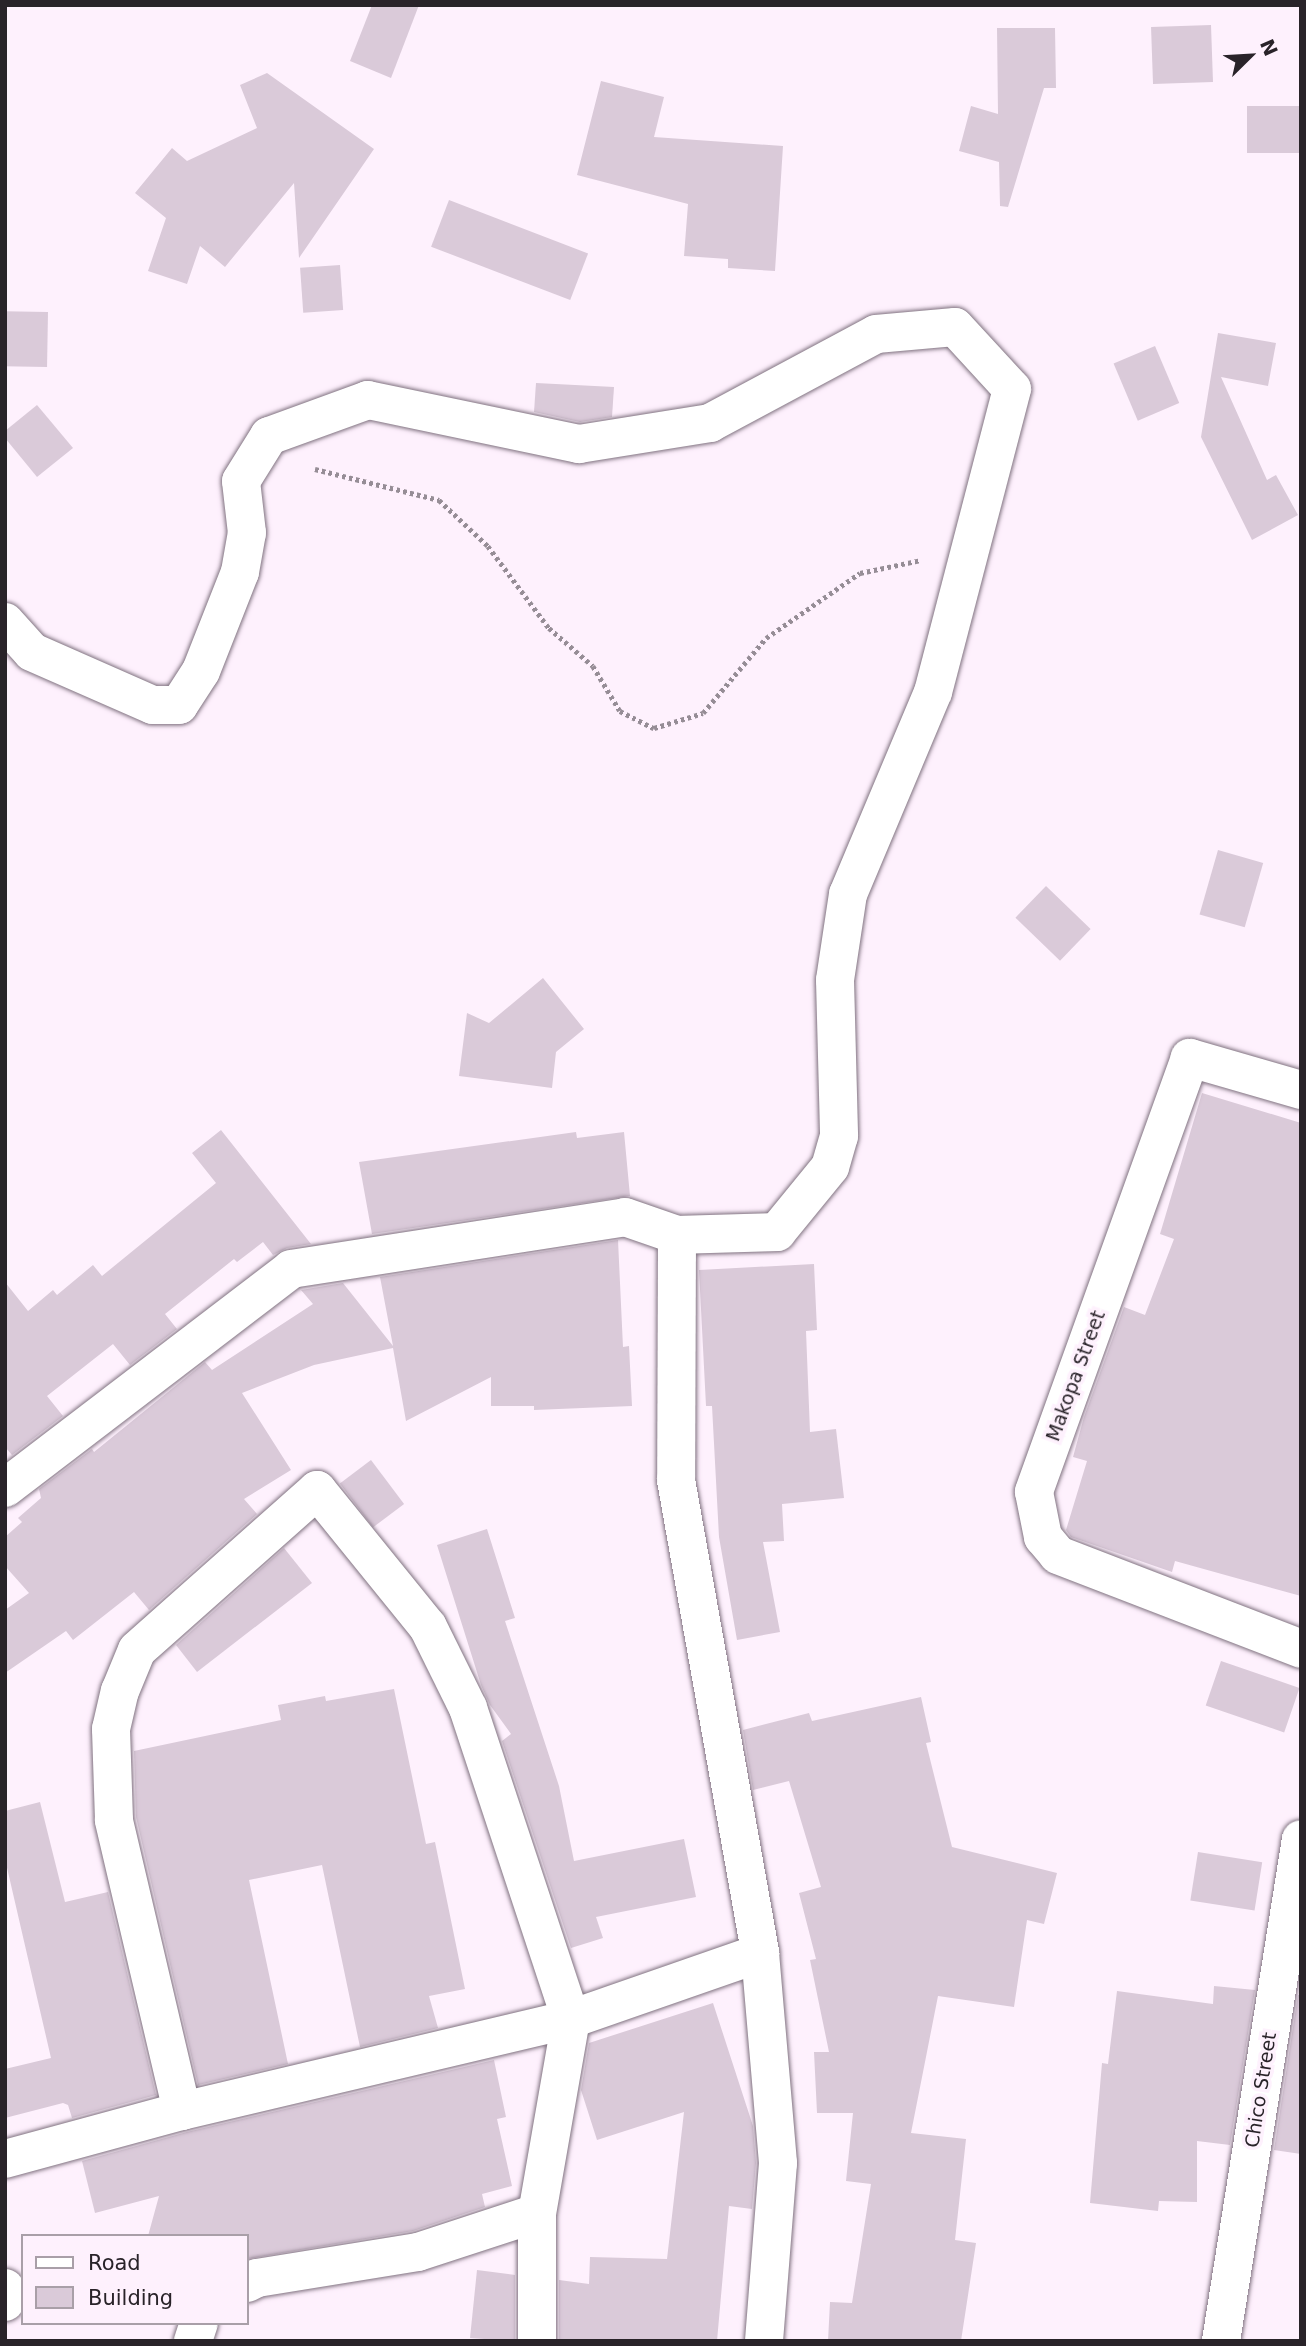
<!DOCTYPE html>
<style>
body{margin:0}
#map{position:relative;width:1306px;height:2346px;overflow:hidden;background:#fef1fd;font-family:"DejaVu Sans",sans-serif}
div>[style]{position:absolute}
.building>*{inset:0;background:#dacad9;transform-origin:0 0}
.path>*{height:4.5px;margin-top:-2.25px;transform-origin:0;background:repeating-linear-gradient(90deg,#968d96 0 3.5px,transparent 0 7px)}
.roads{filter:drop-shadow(0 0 2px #807280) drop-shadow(0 0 2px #807280)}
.street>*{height:38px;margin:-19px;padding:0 19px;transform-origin:19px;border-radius:19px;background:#fff}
span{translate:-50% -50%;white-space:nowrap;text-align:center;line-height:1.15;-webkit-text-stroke:7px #fef1fd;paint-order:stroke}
.street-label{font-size:19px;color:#292329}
.frame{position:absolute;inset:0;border:7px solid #292329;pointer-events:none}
.legend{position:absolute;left:21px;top:2234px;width:228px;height:91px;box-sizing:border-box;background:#fef1fd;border:2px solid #a99fa8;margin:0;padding:9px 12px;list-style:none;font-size:21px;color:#292329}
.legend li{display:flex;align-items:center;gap:14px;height:35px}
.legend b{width:35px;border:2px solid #a99fa8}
.north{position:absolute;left:1215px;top:21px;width:70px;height:70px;-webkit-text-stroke:5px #fef1fd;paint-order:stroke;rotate:66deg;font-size:19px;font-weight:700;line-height:28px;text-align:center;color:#292329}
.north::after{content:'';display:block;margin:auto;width:24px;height:32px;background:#292329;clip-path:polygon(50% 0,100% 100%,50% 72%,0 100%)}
</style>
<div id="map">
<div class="building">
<div style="clip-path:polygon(372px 5px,419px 5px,391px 78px,350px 61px)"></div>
<div style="left:1211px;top:25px;width:57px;height:60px;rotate:88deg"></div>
<div style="clip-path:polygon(997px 28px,1055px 28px,1056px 88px,1044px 88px,1008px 207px,1000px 206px,999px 162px,959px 151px,971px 106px,998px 114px)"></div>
<div style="clip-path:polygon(267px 73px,374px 149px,299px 258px,294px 183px,225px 267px,200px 246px,187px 284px,148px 271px,166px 218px,135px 193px,172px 148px,187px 161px,257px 128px,240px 85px)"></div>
<div style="clip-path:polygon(601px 81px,664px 97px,654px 137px,783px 146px,775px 271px,728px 268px,728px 259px,684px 256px,688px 204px,577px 175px)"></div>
<div style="left:1301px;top:106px;width:47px;height:54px;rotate:90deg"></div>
<div style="left:449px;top:200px;width:149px;height:50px;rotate:21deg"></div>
<div style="left:340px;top:265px;width:45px;height:40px;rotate:86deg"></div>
<div style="left:48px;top:312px;width:55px;height:43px;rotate:91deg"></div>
<div style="clip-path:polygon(1218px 333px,1276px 343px,1268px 386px,1221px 377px,1267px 480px,1276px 475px,1298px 515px,1252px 540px,1201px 437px)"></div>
<div style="left:1155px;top:346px;width:62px;height:45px;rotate:67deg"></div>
<div style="clip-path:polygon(536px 383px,614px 387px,612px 417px,580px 422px,534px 412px)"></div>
<div style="clip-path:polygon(37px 405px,73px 448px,37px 477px,5px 438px,5px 431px)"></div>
<div style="left:1218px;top:850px;width:47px;height:67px;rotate:16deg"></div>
<div style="left:1046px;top:886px;width:62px;height:44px;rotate:44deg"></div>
<div style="clip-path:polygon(543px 978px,584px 1029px,556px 1052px,552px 1088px,459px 1076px,467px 1013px,489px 1023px)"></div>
<div style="clip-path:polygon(1202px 1093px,1301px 1123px,1301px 1596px,1175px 1561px,1172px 1572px,1071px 1537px,1066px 1530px,1087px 1461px,1073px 1457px,1084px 1417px,1124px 1307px,1145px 1315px,1174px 1239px,1160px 1234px)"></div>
<div style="clip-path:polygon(221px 1130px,311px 1244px,287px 1248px,273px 1255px,263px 1242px,237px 1262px,234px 1259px,165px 1314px,177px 1329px,130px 1365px,113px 1344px,47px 1396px,63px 1416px,12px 1455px,5px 1447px,5px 1282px,28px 1311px,53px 1290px,57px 1295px,93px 1265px,102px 1276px,216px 1183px,192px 1153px)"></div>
<div style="clip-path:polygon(576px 1132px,577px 1138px,624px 1132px,630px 1196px,372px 1234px,359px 1162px)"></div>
<div style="clip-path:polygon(618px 1240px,623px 1347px,629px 1346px,632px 1406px,534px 1410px,534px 1406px,491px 1406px,491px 1377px,406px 1421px,393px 1348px,314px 1365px,242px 1393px,291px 1470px,244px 1499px,257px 1514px,149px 1610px,134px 1592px,73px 1640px,66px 1631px,5px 1673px,5px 1610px,29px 1593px,5px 1566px,5px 1537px,22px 1522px,18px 1518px,41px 1498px,39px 1489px,92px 1449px,94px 1452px,205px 1362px,212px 1370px,313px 1304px,301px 1290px,343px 1283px,393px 1346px,380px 1277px)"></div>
<div style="clip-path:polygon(814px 1264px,817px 1330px,806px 1331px,810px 1432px,836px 1429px,844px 1498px,782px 1504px,784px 1541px,763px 1542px,780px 1632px,737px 1640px,719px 1537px,712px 1406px,706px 1406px,699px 1270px)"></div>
<div style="left:371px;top:1460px;width:55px;height:39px;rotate:53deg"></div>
<div style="clip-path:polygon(487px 1529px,515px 1618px,505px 1621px,559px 1786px,574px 1861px,684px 1839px,696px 1897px,596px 1917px,603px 1938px,571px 1948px,502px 1741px,511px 1734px,490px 1705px,481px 1685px,437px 1545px)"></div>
<div style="clip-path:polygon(284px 1548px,312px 1583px,197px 1672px,176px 1645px)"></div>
<div style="left:1221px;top:1661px;width:83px;height:47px;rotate:19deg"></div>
<div style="clip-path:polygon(394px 1689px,426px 1844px,435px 1842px,465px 1989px,429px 1996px,438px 2028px,360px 2047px,322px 1865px,249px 1880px,288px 2064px,198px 2085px,136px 1817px,134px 1751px,281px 1720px,278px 1705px,325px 1696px,326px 1701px)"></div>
<div style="clip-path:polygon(921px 1697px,931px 1742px,926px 1743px,952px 1847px,1057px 1873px,1044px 1924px,1027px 1920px,1014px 2007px,938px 1996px,911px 2133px,966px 2139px,955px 2240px,976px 2243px,961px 2341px,828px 2341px,830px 2302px,852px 2303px,871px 2184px,846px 2181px,853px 2113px,817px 2113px,814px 2052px,829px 2052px,810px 1960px,816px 1959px,799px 1893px,821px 1887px,789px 1781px,753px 1790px,743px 1730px,809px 1713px,812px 1721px)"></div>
<div style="clip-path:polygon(40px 1802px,65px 1902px,108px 1892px,156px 2095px,72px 2118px,68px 2105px,63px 2103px,5px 2118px,5px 2069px,51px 2058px,5px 1859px,5px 1811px)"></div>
<div style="left:1198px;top:1852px;width:65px;height:49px;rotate:9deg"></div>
<div style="clip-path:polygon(1214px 1986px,1255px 1990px,1230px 2145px,1197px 2141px,1197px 2202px,1159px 2201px,1158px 2211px,1090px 2203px,1102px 2063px,1108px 2064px,1117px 1991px,1213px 2004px)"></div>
<div style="clip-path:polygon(1298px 1995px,1301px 1995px,1301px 2154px,1274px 2150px)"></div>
<div style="clip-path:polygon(713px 2003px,753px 2126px,756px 2163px,752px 2209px,729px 2206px,717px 2341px,559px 2341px,559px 2280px,589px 2284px,590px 2257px,667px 2259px,684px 2112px,597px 2140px,581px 2090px,589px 2043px)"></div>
<div style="clip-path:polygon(494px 2060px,506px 2117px,497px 2119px,512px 2186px,482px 2194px,485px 2207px,413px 2231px,247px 2259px,247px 2236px,148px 2236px,159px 2196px,95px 2213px,82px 2161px,187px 2132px)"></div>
<div style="clip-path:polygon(477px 2270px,515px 2275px,515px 2341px,470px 2338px)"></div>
</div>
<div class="path">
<div style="left:315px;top:469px;width:128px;rotate:14deg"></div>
<div style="left:439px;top:500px;width:67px;rotate:43.2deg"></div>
<div style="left:488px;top:546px;width:102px;rotate:53.4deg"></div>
<div style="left:549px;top:628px;width:58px;rotate:40.8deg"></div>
<div style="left:593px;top:666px;width:52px;rotate:59deg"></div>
<div style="left:620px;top:711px;width:38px;rotate:27deg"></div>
<div style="left:654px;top:728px;width:51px;rotate:-17deg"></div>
<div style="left:703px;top:713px;width:98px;rotate:-50deg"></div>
<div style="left:766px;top:638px;width:114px;rotate:-34.7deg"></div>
<div style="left:860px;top:573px;width:62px;rotate:-12deg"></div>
</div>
<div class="roads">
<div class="street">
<div style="left:5px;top:622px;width:40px;rotate:48deg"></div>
<div style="left:32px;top:652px;width:132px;rotate:23.7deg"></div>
<div style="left:153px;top:705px;width:26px"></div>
<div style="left:179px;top:705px;width:40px;rotate:-57.1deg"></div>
<div style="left:201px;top:671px;width:106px;rotate:-68.5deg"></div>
<div style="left:240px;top:572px;width:40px;rotate:-80deg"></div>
<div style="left:247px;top:533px;width:52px;rotate:-96.6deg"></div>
<div style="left:241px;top:481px;width:53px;rotate:-58.1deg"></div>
<div style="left:269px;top:436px;width:105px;rotate:-20deg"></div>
<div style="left:368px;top:400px;width:216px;rotate:11.8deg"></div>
<div style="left:579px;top:444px;width:133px;rotate:-9.1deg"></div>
<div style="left:710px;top:423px;width:188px;rotate:-28.2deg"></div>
<div style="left:876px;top:334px;width:79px;rotate:-5.1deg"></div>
<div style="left:955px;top:327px;width:84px;rotate:47.4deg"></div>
<div style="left:1012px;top:389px;width:313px;rotate:104.6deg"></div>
<div style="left:933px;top:692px;width:219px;rotate:112.8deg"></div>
<div style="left:848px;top:894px;width:87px;rotate:98.6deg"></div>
<div style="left:835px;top:980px;width:156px;rotate:88.5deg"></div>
<div style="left:839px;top:1136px;width:32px;rotate:106deg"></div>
<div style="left:830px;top:1167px;width:84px;rotate:129.2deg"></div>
<div style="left:777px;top:1232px;width:100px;rotate:178.3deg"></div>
<div style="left:1301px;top:1090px;width:116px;rotate:-163.9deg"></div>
<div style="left:1190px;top:1058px;width:461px;rotate:109.8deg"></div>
<div style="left:1034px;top:1492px;width:46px;rotate:78.7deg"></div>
<div style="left:1043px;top:1537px;width:23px;rotate:50deg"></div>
<div style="left:1058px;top:1555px;width:261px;rotate:21.1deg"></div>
<div style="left:5px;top:1488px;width:360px;rotate:-37.4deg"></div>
<div style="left:291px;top:1269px;width:338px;rotate:-8.8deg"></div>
<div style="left:625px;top:1217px;width:55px;rotate:19.1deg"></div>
<div style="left:677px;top:1235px;width:245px;rotate:90.2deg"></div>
<div style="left:676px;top:1480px;width:480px;rotate:79.9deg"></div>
<div style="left:760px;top:1953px;width:211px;rotate:85.1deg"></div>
<div style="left:778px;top:2163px;width:179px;rotate:94.5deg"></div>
<div style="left:182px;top:2111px;width:299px;rotate:-103.2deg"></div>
<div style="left:114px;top:1820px;width:91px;rotate:-91.9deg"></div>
<div style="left:111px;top:1729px;width:39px;rotate:-77deg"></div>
<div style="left:120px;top:1691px;width:44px;rotate:-67.5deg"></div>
<div style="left:137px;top:1650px;width:241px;rotate:-41.6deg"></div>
<div style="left:317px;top:1490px;width:176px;rotate:51deg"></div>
<div style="left:428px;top:1627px;width:90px;rotate:63.7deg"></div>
<div style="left:468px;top:1708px;width:328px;rotate:71.7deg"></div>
<div style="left:571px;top:2019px;width:197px;rotate:99.9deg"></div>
<div style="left:537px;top:2213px;width:128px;rotate:90deg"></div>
<div style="left:5px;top:2159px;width:183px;rotate:-15.2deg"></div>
<div style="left:182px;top:2111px;width:400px;rotate:-13.3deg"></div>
<div style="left:571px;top:2019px;width:200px;rotate:-19.2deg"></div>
<div style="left:247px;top:2283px;width:11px;rotate:-27deg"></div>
<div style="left:257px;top:2278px;width:163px;rotate:-9.2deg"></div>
<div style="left:418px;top:2252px;width:125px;rotate:-18.1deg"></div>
<div style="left:5px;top:2288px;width:14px;rotate:90deg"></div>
<div style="left:193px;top:2341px;width:19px;rotate:-72deg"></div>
<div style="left:1221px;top:2341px;width:508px;rotate:-80.95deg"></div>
</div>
</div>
<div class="street-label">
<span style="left:1076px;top:1376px;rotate:-70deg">Makopa Street</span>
<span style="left:1261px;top:2090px;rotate:-81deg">Chico Street</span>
</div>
<div class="frame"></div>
<ul class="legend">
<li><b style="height:9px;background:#fff"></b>Road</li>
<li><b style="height:19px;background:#dacad9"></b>Building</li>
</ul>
<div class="north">N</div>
</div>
